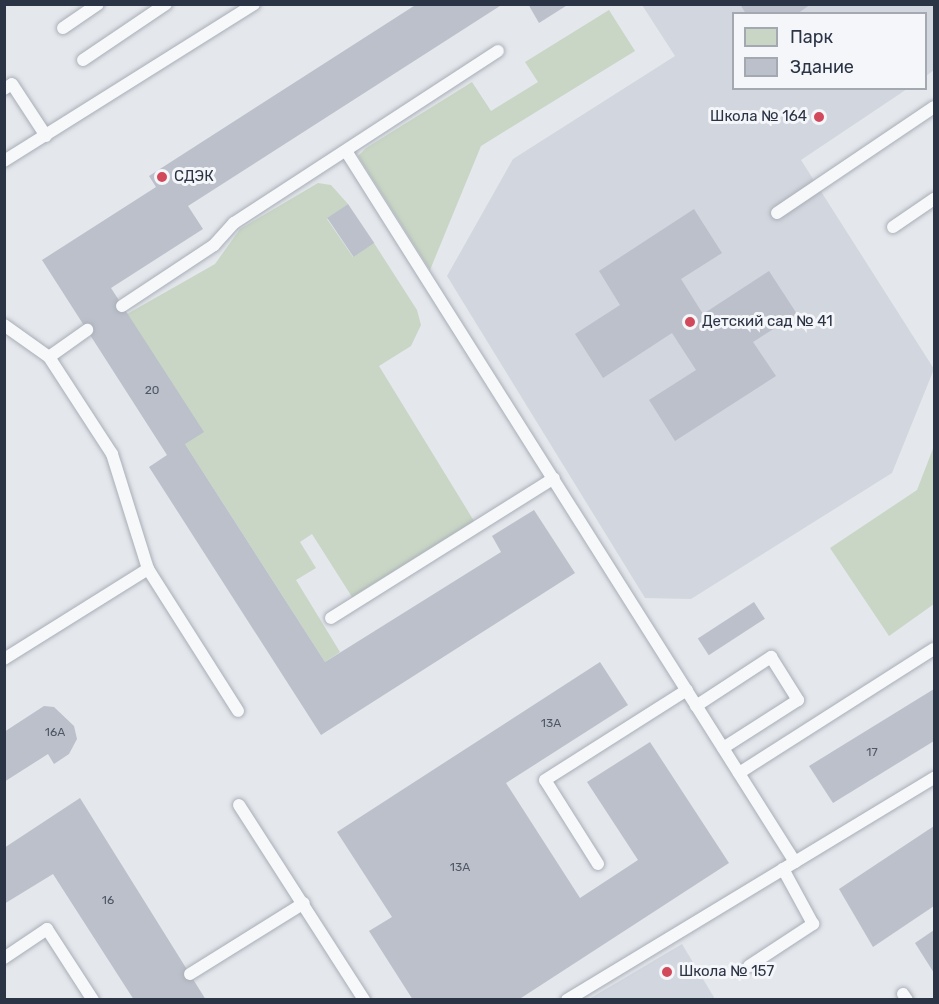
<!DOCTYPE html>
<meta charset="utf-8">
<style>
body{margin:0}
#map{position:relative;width:939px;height:1004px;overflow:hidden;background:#e4e7ec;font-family:Rubik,sans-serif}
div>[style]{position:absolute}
.built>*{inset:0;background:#d2d6de}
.green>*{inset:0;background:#c9d6c5}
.building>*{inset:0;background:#bbc0ca;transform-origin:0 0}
.roads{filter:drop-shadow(0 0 2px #a9aeb7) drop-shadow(0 0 2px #a9aeb7)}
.lane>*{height:12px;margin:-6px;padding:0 6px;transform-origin:6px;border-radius:6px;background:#f7f8fa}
.dots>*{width:16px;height:16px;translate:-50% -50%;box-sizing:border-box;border:3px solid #f4f6f9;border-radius:50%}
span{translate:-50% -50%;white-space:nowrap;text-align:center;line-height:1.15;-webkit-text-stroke:6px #f4f6f9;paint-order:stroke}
.number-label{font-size:12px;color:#4f5766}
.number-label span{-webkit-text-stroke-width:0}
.poi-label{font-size:15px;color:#2b3445}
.right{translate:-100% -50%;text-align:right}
.left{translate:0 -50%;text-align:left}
.frame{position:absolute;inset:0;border:6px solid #2b3445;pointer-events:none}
.legend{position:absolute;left:732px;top:12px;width:195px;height:78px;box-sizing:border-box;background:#f4f6f9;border:2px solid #a4a8b1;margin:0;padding:8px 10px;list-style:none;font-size:18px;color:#2b3445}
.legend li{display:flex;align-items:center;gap:12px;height:30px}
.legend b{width:30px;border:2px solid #a4a8b1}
</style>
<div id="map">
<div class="built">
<div style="clip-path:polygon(642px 5px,934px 5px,934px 70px,926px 76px,926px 14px,734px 14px,734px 88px,907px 89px,801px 160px,934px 369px,892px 473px,691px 599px,645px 598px,447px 276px,513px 159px,675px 56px)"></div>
<div style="clip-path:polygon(682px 944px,715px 999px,589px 999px)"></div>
</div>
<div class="green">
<div style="clip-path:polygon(609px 10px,635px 51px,481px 146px,430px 270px,358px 156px,366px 148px,472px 82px,491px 111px,538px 82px,525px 62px)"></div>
<div style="clip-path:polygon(318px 183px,331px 185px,348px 204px,327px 219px,353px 257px,374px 243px,417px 310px,421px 325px,411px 346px,379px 366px,474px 521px,352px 597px,312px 534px,300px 542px,316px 568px,296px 580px,340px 652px,325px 662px,185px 444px,127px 314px,215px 264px,240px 229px)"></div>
<div style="clip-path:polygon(934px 446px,934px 604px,889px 636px,830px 548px,917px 490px)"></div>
</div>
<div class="building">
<div style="clip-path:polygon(417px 4px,503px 4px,188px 206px,203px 229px,111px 288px,204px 432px,185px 444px,325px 662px,501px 552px,492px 536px,534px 510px,575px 573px,321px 735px,149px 467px,167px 455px,42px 260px,156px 187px,149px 176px)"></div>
<div style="clip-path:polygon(528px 4px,569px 4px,539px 23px)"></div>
<div style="clip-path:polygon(740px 4px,811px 4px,797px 14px,746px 14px)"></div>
<div style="left:348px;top:204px;width:47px;height:25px;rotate:56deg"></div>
<div style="clip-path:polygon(694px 209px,722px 253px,681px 279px,703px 314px,769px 271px,797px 314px,753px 342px,776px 376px,675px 441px,649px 400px,696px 370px,672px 333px,603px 378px,575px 334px,620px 305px,599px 271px)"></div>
<div style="left:754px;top:602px;width:20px;height:67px;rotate:57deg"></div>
<div style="clip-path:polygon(600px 662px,628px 705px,506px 783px,580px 898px,638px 860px,587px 782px,650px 742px,729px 863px,518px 1000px,413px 1000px,369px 931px,392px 917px,337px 832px)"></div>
<div style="clip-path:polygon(934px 689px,934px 741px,833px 803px,809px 766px)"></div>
<div style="clip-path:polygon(44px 706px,54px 707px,74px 726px,77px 739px,69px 754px,54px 764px,48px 754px,4px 782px,4px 732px)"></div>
<div style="clip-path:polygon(80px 798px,206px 1000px,134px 1000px,53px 874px,4px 904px,4px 848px)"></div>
<div style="clip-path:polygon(934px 826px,934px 906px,873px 947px,839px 889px)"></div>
<div style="clip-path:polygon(934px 930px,934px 973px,915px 943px)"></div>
</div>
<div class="roads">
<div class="lane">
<div style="left:63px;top:28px;width:42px;rotate:-34.4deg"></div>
<div style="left:83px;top:60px;width:100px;rotate:-34deg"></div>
<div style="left:4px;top:89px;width:9px;rotate:-32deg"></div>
<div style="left:12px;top:84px;width:62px;rotate:56.8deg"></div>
<div style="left:346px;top:151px;width:841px;rotate:57.73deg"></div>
<div style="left:4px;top:161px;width:295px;rotate:-32.1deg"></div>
<div style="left:777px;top:213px;width:189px;rotate:-34deg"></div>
<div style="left:893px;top:227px;width:50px;rotate:-34.3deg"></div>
<div style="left:122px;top:306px;width:110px;rotate:-33.5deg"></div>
<div style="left:214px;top:245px;width:30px;rotate:-48deg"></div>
<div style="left:234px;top:223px;width:315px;rotate:-33.1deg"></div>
<div style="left:4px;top:325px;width:55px;rotate:35.4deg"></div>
<div style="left:49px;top:357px;width:47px;rotate:-35.4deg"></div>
<div style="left:49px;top:357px;width:116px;rotate:57deg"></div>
<div style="left:112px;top:454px;width:121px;rotate:72.6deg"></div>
<div style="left:148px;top:569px;width:168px;rotate:57.6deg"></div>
<div style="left:331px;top:618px;width:263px;rotate:-32.1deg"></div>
<div style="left:4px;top:659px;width:170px;rotate:-32deg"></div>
<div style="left:696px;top:706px;width:90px;rotate:-33.2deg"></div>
<div style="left:771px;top:657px;width:51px;rotate:57.9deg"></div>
<div style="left:798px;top:700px;width:89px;rotate:147.4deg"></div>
<div style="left:739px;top:773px;width:231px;rotate:-32.5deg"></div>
<div style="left:239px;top:805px;width:232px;rotate:57.3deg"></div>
<div style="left:598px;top:864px;width:99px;rotate:-122.2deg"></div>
<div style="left:545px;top:780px;width:168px;rotate:-32.4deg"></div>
<div style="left:4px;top:958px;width:52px;rotate:-34deg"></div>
<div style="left:47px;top:929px;width:85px;rotate:57.1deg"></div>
<div style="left:749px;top:966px;width:77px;rotate:-33.3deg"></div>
<div style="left:813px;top:924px;width:63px;rotate:-118.6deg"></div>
<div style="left:190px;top:974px;width:134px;rotate:-31.9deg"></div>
<div style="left:903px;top:994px;width:7px;rotate:56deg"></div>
<div style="left:567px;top:1000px;width:429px;rotate:-31.2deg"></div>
</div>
</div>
<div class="dots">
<div style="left:819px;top:117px;background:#d1495b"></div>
<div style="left:162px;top:177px;background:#d1495b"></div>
<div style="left:690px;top:322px;background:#d1495b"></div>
<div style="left:667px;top:972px;background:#d1495b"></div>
</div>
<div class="number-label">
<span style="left:152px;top:391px">20</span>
<span style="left:551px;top:724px">13А</span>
<span style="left:55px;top:733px">16А</span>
<span style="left:872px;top:753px">17</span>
<span style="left:460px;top:868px">13А</span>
<span style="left:108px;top:901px">16</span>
</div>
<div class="poi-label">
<span class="right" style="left:807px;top:117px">Школа № 164</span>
<span class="left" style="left:174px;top:177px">СДЭК</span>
<span class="left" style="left:702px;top:322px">Детский сад № 41</span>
<span class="left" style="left:679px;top:972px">Школа № 157</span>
</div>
<div class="frame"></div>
<ul class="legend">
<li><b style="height:16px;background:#c9d6c5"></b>Парк</li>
<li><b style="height:16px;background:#bbc0ca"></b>Здание</li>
</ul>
</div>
